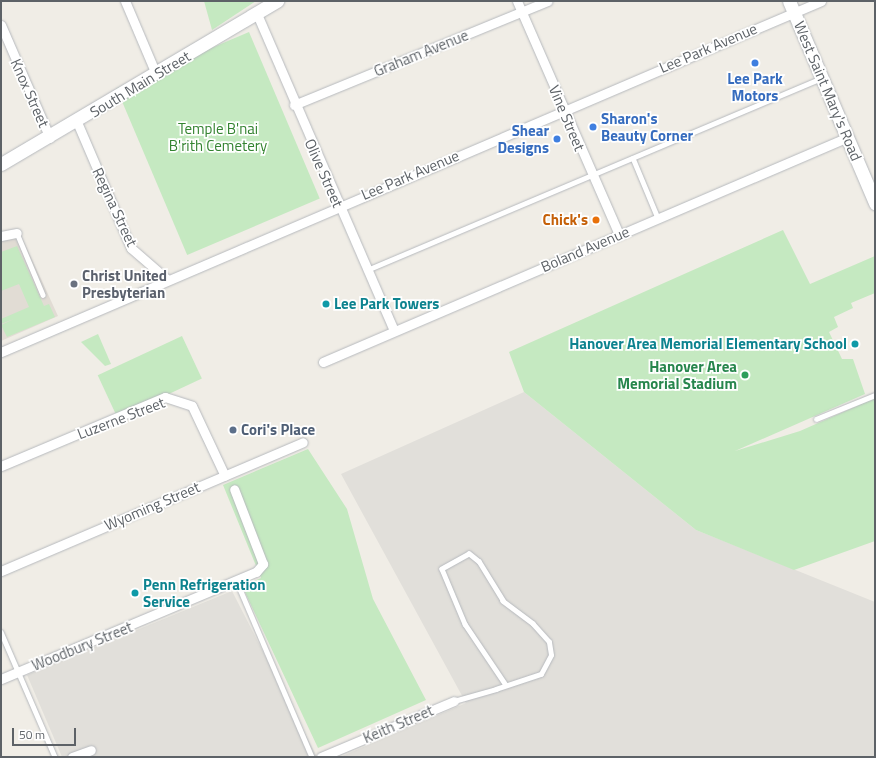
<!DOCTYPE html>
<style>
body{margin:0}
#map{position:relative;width:876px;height:758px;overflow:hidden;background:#f0ede6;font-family:"Titillium Web",sans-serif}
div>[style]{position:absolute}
.industrial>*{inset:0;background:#e1dfda}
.education>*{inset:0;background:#e1dcd4}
.green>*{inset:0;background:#c5e9c1;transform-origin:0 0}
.roads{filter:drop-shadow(0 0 1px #b6b9bd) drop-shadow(0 0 1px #b6b9bd)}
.lane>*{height:4.5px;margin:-2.25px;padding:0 2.25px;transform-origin:2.25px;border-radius:2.25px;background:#fff}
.street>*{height:9px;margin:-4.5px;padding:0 4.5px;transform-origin:4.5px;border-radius:4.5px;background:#fff}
.secondary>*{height:13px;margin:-6.5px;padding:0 6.5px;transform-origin:6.5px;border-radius:6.5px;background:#fff}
.dots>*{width:11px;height:11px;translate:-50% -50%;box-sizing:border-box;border:2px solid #fff;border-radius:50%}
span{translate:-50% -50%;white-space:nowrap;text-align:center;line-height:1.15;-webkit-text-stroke:3.5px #fff;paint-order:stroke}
.street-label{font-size:15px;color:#5d6267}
.shop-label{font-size:15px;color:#366cbe;font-weight:700}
.left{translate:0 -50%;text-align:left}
.right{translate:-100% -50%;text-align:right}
.park-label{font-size:15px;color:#338330}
.food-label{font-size:15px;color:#c56008;font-weight:700}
.worship-label{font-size:15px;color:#5b616d;font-weight:700}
.culture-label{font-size:15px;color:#0d838f;font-weight:700}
.leisure-label{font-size:15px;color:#27864d;font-weight:700}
.service-label{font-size:15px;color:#4e5e75;font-weight:700}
.frame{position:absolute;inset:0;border:2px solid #5d6267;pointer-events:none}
.scale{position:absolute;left:12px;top:728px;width:64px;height:18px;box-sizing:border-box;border:2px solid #5d6267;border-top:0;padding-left:5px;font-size:12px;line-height:14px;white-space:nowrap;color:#5d6267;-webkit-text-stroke:3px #fff;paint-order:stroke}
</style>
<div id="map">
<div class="industrial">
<div style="clip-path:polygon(524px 392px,696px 530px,875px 602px,875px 757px,340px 757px,466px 703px,341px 474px)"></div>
<div style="clip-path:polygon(232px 591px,317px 757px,62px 757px,27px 675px)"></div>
</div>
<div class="education">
<div style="clip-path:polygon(19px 231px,58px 316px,1px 341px,1px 239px)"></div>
</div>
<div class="green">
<div style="clip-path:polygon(204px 1px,256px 1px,212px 30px)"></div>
<div style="left:249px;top:32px;width:181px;height:144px;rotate:67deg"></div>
<div style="clip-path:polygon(783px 230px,810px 284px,875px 256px,875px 293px,851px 303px,853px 308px,834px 317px,838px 327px,829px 332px,842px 359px,853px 359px,865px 394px,735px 451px,800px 431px,875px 398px,875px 541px,794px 570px,696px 530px,524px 392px,509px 352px)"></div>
<div style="clip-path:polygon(17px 246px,44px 306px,49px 304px,55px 317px,7px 337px,1px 325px,14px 319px,1px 324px,1px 319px,29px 307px,19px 284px,1px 291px,1px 252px)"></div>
<div style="clip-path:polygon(98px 334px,111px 364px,105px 366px,81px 342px)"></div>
<div style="left:182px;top:336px;width:47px;height:93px;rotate:65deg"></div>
<div style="clip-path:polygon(308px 449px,347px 509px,373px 599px,426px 700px,318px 748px,242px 586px,261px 578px,223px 485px)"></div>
</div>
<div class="roads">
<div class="lane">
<div style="left:633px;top:158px;width:65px;rotate:67.4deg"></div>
<div style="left:17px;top:233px;width:67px;rotate:67.2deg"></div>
<div style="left:367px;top:270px;width:493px;rotate:-22.9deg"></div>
<div style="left:816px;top:419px;width:64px;rotate:-22.1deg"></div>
<div style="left:237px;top:582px;width:190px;rotate:66.8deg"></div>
<div style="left:1px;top:632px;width:136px;rotate:66.6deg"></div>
<div style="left:454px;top:701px;width:44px;rotate:-15.9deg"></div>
<div style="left:496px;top:689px;width:47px;rotate:-18.4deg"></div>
<div style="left:541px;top:674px;width:21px;rotate:-62deg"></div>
<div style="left:551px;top:655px;width:13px;rotate:-99deg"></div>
<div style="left:549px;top:642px;width:24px;rotate:-132deg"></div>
<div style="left:533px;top:624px;width:38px;rotate:-143deg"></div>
<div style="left:503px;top:601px;width:46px;rotate:-121.6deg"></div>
<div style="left:479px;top:562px;width:13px;rotate:-141deg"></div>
<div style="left:469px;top:554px;width:31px;rotate:151deg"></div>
<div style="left:442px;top:569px;width:60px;rotate:67.3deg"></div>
<div style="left:465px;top:624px;width:73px;rotate:56.1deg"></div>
</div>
<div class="street">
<div style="left:125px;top:1px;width:79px;rotate:67deg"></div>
<div style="left:517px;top:1px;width:255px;rotate:66.4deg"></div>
<div style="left:257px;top:14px;width:345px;rotate:66.6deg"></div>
<div style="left:1px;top:25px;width:123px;rotate:66.6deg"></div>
<div style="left:294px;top:105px;width:274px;rotate:-22.3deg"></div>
<div style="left:77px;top:122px;width:137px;rotate:66.8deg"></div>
<div style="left:131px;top:248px;width:49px;rotate:40.9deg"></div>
<div style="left:1px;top:236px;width:16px;rotate:-11deg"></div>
<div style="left:1px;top:352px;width:892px;rotate:-23.17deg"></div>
<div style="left:323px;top:362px;width:571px;rotate:-23.2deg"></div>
<div style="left:1px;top:466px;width:178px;rotate:-22.8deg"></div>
<div style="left:165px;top:397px;width:28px;rotate:18deg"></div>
<div style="left:192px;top:406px;width:77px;rotate:64.8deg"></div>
<div style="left:1px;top:571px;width:328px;rotate:-23.1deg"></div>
<div style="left:1px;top:679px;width:277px;rotate:-22.8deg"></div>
<div style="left:256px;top:572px;width:11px;rotate:-49deg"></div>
<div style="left:263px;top:564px;width:80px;rotate:-111.1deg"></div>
<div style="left:72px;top:757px;width:20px;rotate:-20deg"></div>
<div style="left:321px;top:757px;width:144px;rotate:-22.8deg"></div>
</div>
<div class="secondary">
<div style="left:789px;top:1px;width:220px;rotate:66.9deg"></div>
<div style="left:1px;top:164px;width:321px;rotate:-30.6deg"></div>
</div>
</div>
<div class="dots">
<div style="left:755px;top:63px;background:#3f7fe0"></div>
<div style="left:593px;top:127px;background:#3f7fe0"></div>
<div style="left:557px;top:139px;background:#3f7fe0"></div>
<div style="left:596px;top:220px;background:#e8710a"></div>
<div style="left:74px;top:284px;background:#6b7280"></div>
<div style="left:326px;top:304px;background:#0f9aa8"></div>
<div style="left:855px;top:344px;background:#0f9aa8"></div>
<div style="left:745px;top:375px;background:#2e9e5b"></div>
<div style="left:233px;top:430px;background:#5c6f8a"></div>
<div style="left:135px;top:593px;background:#0f9aa8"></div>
</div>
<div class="street-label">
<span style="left:708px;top:48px;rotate:-23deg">Lee Park Avenue</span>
<span style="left:421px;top:53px;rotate:-22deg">Graham Avenue</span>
<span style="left:140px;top:84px;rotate:-31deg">South Main Street</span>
<span style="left:828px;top:91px;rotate:67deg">West Saint Mary's Road</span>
<span style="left:30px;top:93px;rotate:66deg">Knox Street</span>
<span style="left:567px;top:118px;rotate:67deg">Vine Street</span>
<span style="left:324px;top:173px;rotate:66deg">Olive Street</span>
<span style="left:410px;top:175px;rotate:-23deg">Lee Park Avenue</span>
<span style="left:115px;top:207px;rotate:65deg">Regina Street</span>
<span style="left:585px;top:249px;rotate:-23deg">Boland Avenue</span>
<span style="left:121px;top:418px;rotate:-21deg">Luzerne Street</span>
<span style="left:152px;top:506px;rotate:-23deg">Wyoming Street</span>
<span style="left:82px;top:646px;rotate:-22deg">Woodbury Street</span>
<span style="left:398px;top:724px;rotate:-23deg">Keith Street</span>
</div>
<div class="shop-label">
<span style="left:755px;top:87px">Lee Park<br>Motors</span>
<span class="left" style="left:601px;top:127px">Sharon's<br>Beauty Corner</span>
<span class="right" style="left:549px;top:139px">Shear<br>Designs</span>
</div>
<div class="park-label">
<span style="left:218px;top:137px">Temple B'nai<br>B'rith Cemetery</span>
</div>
<div class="food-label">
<span class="right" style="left:588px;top:220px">Chick's</span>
</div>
<div class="worship-label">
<span class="left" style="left:82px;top:284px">Christ United<br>Presbyterian</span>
</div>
<div class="culture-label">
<span class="left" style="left:334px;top:304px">Lee Park Towers</span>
<span class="right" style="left:847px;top:344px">Hanover Area Memorial Elementary School</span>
<span class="left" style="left:143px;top:593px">Penn Refrigeration<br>Service</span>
</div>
<div class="leisure-label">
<span class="right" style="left:737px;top:375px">Hanover Area<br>Memorial Stadium</span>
</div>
<div class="service-label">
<span class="left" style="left:241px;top:430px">Cori's Place</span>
</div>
<div class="frame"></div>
<div class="scale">50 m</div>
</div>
